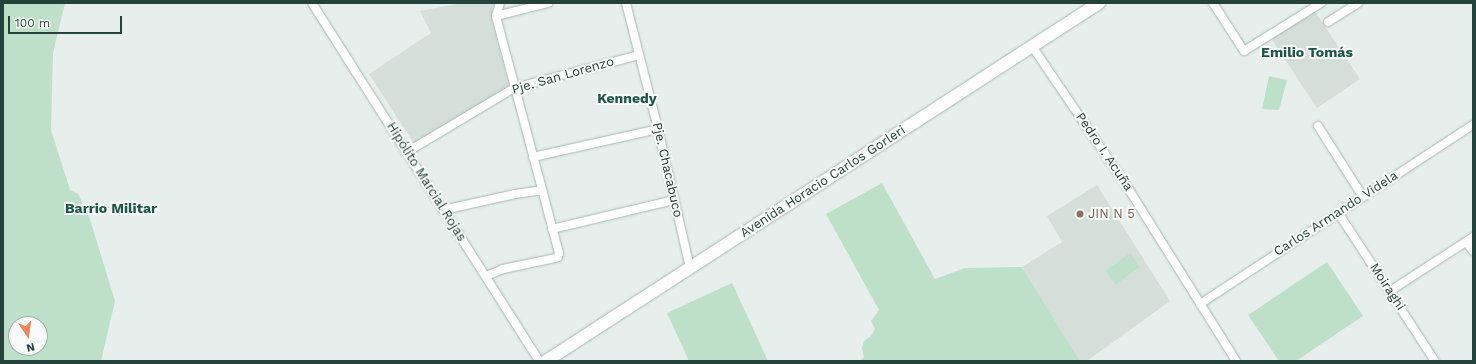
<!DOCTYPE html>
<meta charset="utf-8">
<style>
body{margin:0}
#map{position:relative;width:1476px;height:364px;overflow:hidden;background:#e6efeb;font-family:"Work Sans",sans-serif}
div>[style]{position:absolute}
.built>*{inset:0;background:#d4dfda}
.green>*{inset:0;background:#bfe0c8;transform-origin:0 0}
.roads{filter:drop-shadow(0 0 1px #a8b8b2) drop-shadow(0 0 1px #a8b8b2)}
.minor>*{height:8px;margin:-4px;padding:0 4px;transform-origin:4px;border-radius:4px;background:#fff}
.secondary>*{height:12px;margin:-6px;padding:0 6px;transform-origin:6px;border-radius:6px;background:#fff}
.dots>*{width:11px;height:11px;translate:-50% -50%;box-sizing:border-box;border:2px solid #f7fbf9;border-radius:50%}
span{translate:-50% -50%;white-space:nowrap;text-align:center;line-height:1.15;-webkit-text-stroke:4px #f7fbf9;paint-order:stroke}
.street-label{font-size:13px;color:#24423a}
.education-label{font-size:13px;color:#785e54}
.left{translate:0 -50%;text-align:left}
.neighbourhood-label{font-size:14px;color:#1f5548;font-weight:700}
.frame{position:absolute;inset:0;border:4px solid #24423a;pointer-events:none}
.north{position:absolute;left:8px;top:316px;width:40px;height:40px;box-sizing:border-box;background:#f7fbf9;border:1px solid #a3b1ad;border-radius:50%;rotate:167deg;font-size:11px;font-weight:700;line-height:16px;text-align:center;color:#24423a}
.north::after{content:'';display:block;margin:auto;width:14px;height:18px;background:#f4845f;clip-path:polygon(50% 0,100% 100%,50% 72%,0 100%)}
.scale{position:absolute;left:8px;top:16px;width:114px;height:18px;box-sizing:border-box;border:2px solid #24423a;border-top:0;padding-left:5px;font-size:12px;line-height:14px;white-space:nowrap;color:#24423a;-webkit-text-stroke:3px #f7fbf9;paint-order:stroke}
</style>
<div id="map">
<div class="built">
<div style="clip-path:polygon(462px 3px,494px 3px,492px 21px,509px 87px,415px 145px,369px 74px,431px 33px,420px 11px)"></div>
<div style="clip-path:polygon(1314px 10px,1360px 79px,1317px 108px,1272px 40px,1273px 37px)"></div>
<div style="clip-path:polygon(1097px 185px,1170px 301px,1087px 361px,1080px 361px,1022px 267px,1062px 242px,1047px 216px)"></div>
</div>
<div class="green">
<div style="clip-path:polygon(evenodd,3px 3px,65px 3px,53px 53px,51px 130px,70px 190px,78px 194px,89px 216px,115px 301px,101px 361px,3px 361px,3px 3px,16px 324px,40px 324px,40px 348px,16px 348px,16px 324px)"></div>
<div style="clip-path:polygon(1269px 76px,1287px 80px,1279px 110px,1262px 109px)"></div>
<div style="clip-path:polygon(882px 183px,935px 279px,965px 268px,1022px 267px,1080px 361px,860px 361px,864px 357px,862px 348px,864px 341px,871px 336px,875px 329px,871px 321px,879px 310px,826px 214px)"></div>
<div style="left:1130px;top:253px;width:17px;height:30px;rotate:54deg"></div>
<div style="clip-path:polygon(1327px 262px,1363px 316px,1296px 361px,1279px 361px,1248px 315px)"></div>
<div style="clip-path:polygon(732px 283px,768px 361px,689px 361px,667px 313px)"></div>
</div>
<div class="roads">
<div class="minor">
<div style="left:312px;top:3px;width:424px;rotate:57.6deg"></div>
<div style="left:626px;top:3px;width:130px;rotate:75.7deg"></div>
<div style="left:658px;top:129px;width:143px;rotate:77deg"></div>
<div style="left:1213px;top:3px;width:57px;rotate:57.1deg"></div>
<div style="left:1244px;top:51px;width:91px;rotate:-31.9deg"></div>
<div style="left:496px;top:16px;width:54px;rotate:-14deg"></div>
<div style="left:1328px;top:22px;width:36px;rotate:-32deg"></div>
<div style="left:1032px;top:46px;width:171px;rotate:55.9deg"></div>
<div style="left:1128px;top:188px;width:204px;rotate:58deg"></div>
<div style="left:1318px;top:126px;width:84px;rotate:57.6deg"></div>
<div style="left:407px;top:152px;width:125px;rotate:-30.9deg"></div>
<div style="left:514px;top:88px;width:129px;rotate:-14.8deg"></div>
<div style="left:533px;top:157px;width:128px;rotate:-12.6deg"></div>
<div style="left:443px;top:210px;width:74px;rotate:-12.5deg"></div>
<div style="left:515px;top:194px;width:27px;rotate:-8deg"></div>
<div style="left:1339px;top:214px;width:176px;rotate:56.9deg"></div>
<div style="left:552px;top:229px;width:125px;rotate:-13.4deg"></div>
<div style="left:1466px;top:242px;width:11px;rotate:52deg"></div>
<div style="left:486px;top:276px;width:18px;rotate:-22deg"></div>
<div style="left:503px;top:269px;width:53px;rotate:-11.9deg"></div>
<div style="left:555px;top:258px;width:3px;rotate:-18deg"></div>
<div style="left:558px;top:257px;width:4px;rotate:-76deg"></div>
<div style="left:559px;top:253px;width:245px;rotate:-104.9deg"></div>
<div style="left:496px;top:16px;width:14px;rotate:-73deg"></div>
<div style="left:1390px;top:291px;width:99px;rotate:-33deg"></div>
<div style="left:1200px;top:304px;width:326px;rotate:-33.3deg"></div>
</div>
<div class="secondary">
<div style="left:546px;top:361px;width:659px;rotate:-32.92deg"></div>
</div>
</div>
<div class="dots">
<div style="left:1080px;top:214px;background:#8d6e63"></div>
</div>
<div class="street-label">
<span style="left:563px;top:76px;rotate:-16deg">Pje. San Lorenzo</span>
<span style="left:1104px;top:152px;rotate:56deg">Pedro I. Acuña</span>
<span style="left:667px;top:170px;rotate:77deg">Pje. Chacabuco</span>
<span style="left:426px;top:182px;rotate:58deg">Hipólito Marcial Rojas</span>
<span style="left:823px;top:182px;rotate:-33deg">Avenida Horacio Carlos Gorleri</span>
<span style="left:1336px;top:214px;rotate:-33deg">Carlos Armando Videla</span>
<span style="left:1387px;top:287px;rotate:57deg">Moiraghi</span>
</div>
<div class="education-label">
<span class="left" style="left:1088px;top:214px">JIN N 5</span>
</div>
<div class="neighbourhood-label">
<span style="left:1307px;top:52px">Emilio Tomás</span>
<span style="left:627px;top:98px">Kennedy</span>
<span style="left:111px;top:208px">Barrio Militar</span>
</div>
<div class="frame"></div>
<div class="north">N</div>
<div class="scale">100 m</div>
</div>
